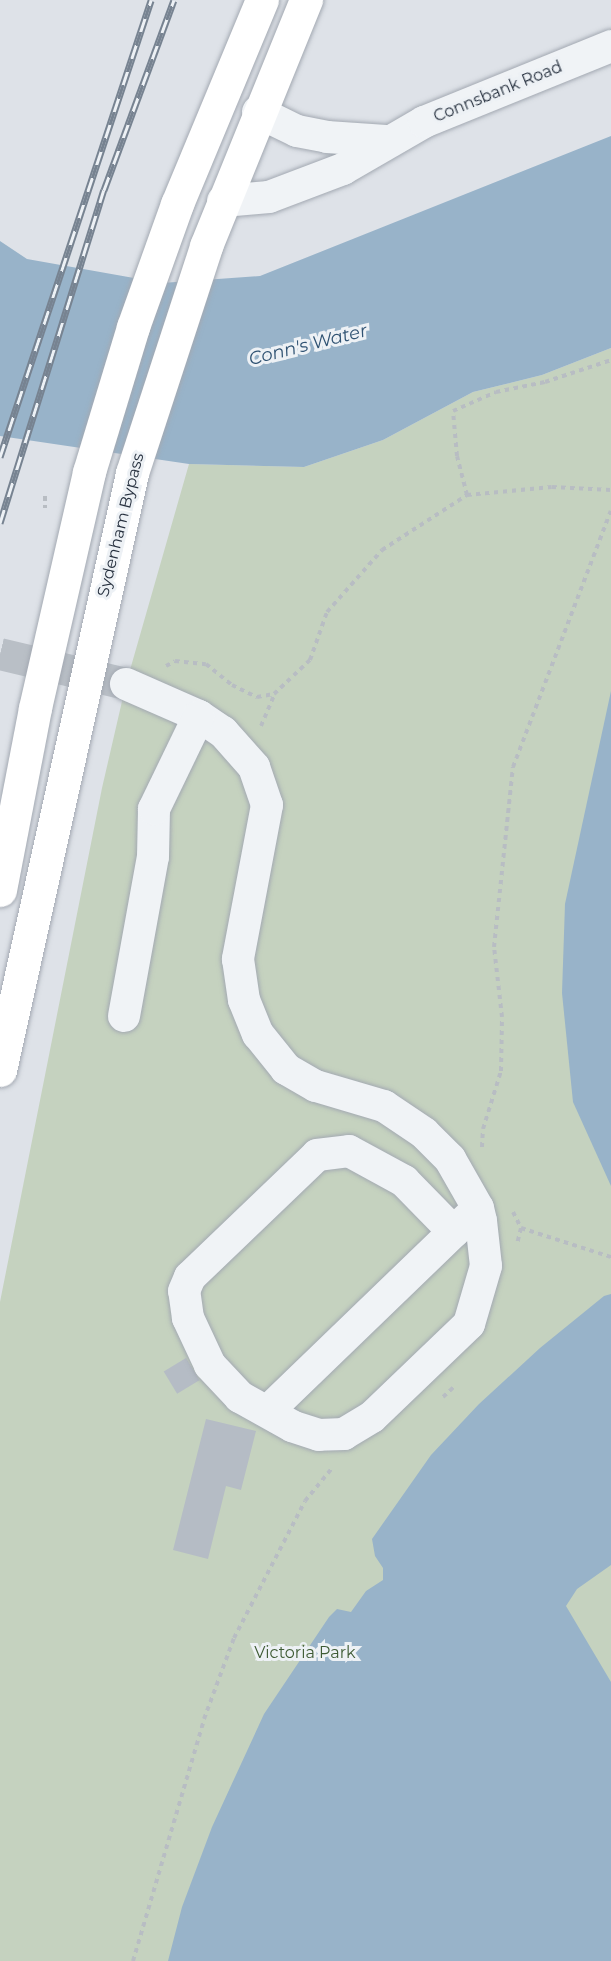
<!DOCTYPE html>
<style>
body{margin:0}
#map{position:relative;width:611px;height:1961px;overflow:hidden;background:#dee2e8;font-family:Montserrat,sans-serif}
div>[style]{position:absolute}
.green>*{inset:0;background:#c5d2bf}
.water>*{inset:0;background:#98b3c9}
.building>*{inset:0;background:#b5bcc5;transform-origin:0 0}
.minor-tunnel>*{height:32px;margin-top:-16px;transform-origin:0;background:repeating-linear-gradient(90deg,#b9bfc6 0 32px,transparent 0 48px)}
.path>*{height:4px;margin-top:-2px;transform-origin:0;background:repeating-linear-gradient(90deg,#b8bdc3 0 4.5px,transparent 0 9px)}
.roads{filter:drop-shadow(0 0 2px #a3a9b2) drop-shadow(0 0 2px #a3a9b2)}
.minor>*{height:32px;margin:-16px;padding:0 16px;transform-origin:16px;border-radius:16px;background:#f0f3f6}
.highway>*{height:33px;margin:-16.5px;padding:0 16.5px;transform-origin:16.5px;border-radius:16.5px;background:#fff}
.rail>*{height:7px;margin-top:-3.5px;transform-origin:0;background:repeating-linear-gradient(90deg,#edf1f5 0 14px,#778391 0 28px);box-sizing:border-box;border-block:2px solid #778391}
span{translate:-50% -50%;white-space:nowrap;text-align:center;line-height:1.15;-webkit-text-stroke:6px #edf1f5;paint-order:stroke}
.street-label{font-size:16px;color:#27313f}
.park-label{font-size:16px;color:#3e5b34}
.water-label{font-size:18px;color:#305373;font-style:italic}
</style>
<div id="map">
<div class="green">
<div style="clip-path:polygon(611px 348px,611px 1961px,0 1961px,0 1302px,102px 788px,126px 684px,189px 464px,304px 467px,383px 440px,473px 392px,542px 375px)"></div>
</div>
<div class="water">
<div style="clip-path:polygon(611px 136px,611px 348px,542px 375px,473px 392px,383px 440px,304px 467px,189px 464px,0 436px,0 241px,27px 259px,162px 283px,260px 276px)"></div>
<div style="clip-path:polygon(611px 691px,611px 1186px,573px 1102px,562px 993px,565px 904px)"></div>
<div style="clip-path:polygon(611px 1294px,611px 1565px,577px 1589px,566px 1606px,611px 1682px,611px 1961px,168px 1961px,182px 1907px,212px 1827px,264px 1714px,329px 1617px,337px 1609px,351px 1612px,366px 1591px,383px 1580px,383px 1568px,375px 1556px,372px 1539px,431px 1455px,479px 1404px,540px 1348px,604px 1296px)"></div>
</div>
<div class="building">
<div style="left:186px;top:1358px;width:26px;height:26px;rotate:59deg"></div>
<div style="clip-path:polygon(206px 1419px,256px 1431px,241px 1490px,226px 1486px,208px 1559px,173px 1550px)"></div>
</div>
<div class="minor-tunnel">
<div style="left:0;top:654px;width:130px;rotate:13.4deg"></div>
</div>
<div class="path">
<div style="left:467px;top:495px;width:40px;rotate:-104.4deg"></div>
<div style="left:457px;top:456px;width:45px;rotate:-95.1deg"></div>
<div style="left:453px;top:411px;width:47px;rotate:-23.8deg"></div>
<div style="left:496px;top:392px;width:50px;rotate:-11.5deg"></div>
<div style="left:545px;top:382px;width:70px;rotate:-18.4deg"></div>
<div style="left:45px;top:496px;width:12px;rotate:90deg"></div>
<div style="left:166px;top:666px;width:10px;rotate:-29deg"></div>
<div style="left:175px;top:661px;width:31px;rotate:6deg"></div>
<div style="left:206px;top:664px;width:33px;rotate:39deg"></div>
<div style="left:232px;top:685px;width:28px;rotate:26deg"></div>
<div style="left:257px;top:697px;width:17px;rotate:-10deg"></div>
<div style="left:274px;top:694px;width:50px;rotate:-43.4deg"></div>
<div style="left:310px;top:660px;width:51px;rotate:-70.5deg"></div>
<div style="left:327px;top:612px;width:83px;rotate:-48.4deg"></div>
<div style="left:382px;top:550px;width:101px;rotate:-32.9deg"></div>
<div style="left:467px;top:495px;width:85px;rotate:-5.4deg"></div>
<div style="left:552px;top:487px;width:59px;rotate:2.9deg"></div>
<div style="left:261px;top:726px;width:34px;rotate:-67deg"></div>
<div style="left:482px;top:1147px;width:18px;rotate:-87deg"></div>
<div style="left:483px;top:1129px;width:61px;rotate:-72.8deg"></div>
<div style="left:501px;top:1071px;width:54px;rotate:-88.9deg"></div>
<div style="left:502px;top:1017px;width:70px;rotate:-96.5deg"></div>
<div style="left:494px;top:947px;width:181px;rotate:-84deg"></div>
<div style="left:513px;top:767px;width:274px;rotate:-69.1deg"></div>
<div style="left:513px;top:1212px;width:18px;rotate:63deg"></div>
<div style="left:521px;top:1228px;width:16px;rotate:104deg"></div>
<div style="left:521px;top:1228px;width:95px;rotate:17.9deg"></div>
<div style="left:443px;top:1397px;width:16px;rotate:-43deg"></div>
<div style="left:133px;top:1961px;width:252px;rotate:-73.6deg"></div>
<div style="left:204px;top:1719px;width:86px;rotate:-69.7deg"></div>
<div style="left:234px;top:1638px;width:154px;rotate:-62.6deg"></div>
<div style="left:305px;top:1501px;width:44px;rotate:-50.5deg"></div>
</div>
<div class="roads">
<div class="minor">
<div style="left:258px;top:112px;width:43px;rotate:26deg"></div>
<div style="left:297px;top:131px;width:31px;rotate:11deg"></div>
<div style="left:327px;top:137px;width:59px;rotate:3.9deg"></div>
<div style="left:223px;top:201px;width:46px;rotate:-5deg"></div>
<div style="left:269px;top:197px;width:79px;rotate:-20.7deg"></div>
<div style="left:343px;top:169px;width:94px;rotate:-30.1deg"></div>
<div style="left:424px;top:122px;width:202px;rotate:-22.1deg"></div>
<div style="left:126px;top:684px;width:80px;rotate:23.7deg"></div>
<div style="left:199px;top:716px;width:29px;rotate:34deg"></div>
<div style="left:223px;top:732px;width:47px;rotate:48.5deg"></div>
<div style="left:254px;top:767px;width:40px;rotate:71.1deg"></div>
<div style="left:267px;top:805px;width:157px;rotate:100.7deg"></div>
<div style="left:238px;top:959px;width:41px;rotate:81.7deg"></div>
<div style="left:244px;top:1000px;width:37px;rotate:68deg"></div>
<div style="left:258px;top:1034px;width:45px;rotate:51.3deg"></div>
<div style="left:286px;top:1069px;width:34px;rotate:30deg"></div>
<div style="left:316px;top:1086px;width:71px;rotate:16.4deg"></div>
<div style="left:384px;top:1106px;width:48px;rotate:34deg"></div>
<div style="left:424px;top:1133px;width:37px;rotate:45deg"></div>
<div style="left:450px;top:1159px;width:56px;rotate:60.3deg"></div>
<div style="left:478px;top:1208px;width:13px;rotate:77deg"></div>
<div style="left:481px;top:1221px;width:45px;rotate:83.7deg"></div>
<div style="left:486px;top:1266px;width:60px;rotate:106.3deg"></div>
<div style="left:469px;top:1324px;width:134px;rotate:136.2deg"></div>
<div style="left:372px;top:1417px;width:33px;rotate:149deg"></div>
<div style="left:344px;top:1434px;width:25px;rotate:178deg"></div>
<div style="left:319px;top:1435px;width:28px;rotate:-162deg"></div>
<div style="left:292px;top:1426px;width:60px;rotate:-150.9deg"></div>
<div style="left:240px;top:1397px;width:44px;rotate:-133.2deg"></div>
<div style="left:210px;top:1365px;width:52px;rotate:-115.1deg"></div>
<div style="left:188px;top:1318px;width:27px;rotate:-98deg"></div>
<div style="left:184px;top:1291px;width:15px;rotate:-67deg"></div>
<div style="left:190px;top:1277px;width:176px;rotate:-43.8deg"></div>
<div style="left:317px;top:1155px;width:32px;rotate:-7deg"></div>
<div style="left:349px;top:1151px;width:63px;rotate:28.6deg"></div>
<div style="left:404px;top:1181px;width:71px;rotate:45.6deg"></div>
<div style="left:124px;top:1016px;width:162px;rotate:-79.7deg"></div>
<div style="left:153px;top:857px;width:48px;rotate:-88.8deg"></div>
<div style="left:154px;top:809px;width:103px;rotate:-64.2deg"></div>
<div style="left:269px;top:1410px;width:278px;rotate:-44deg"></div>
</div>
<div class="highway">
<div style="left:0;top:890px;width:185px;rotate:-79.1deg"></div>
<div style="left:35px;top:708px;width:242px;rotate:-77.1deg"></div>
<div style="left:89px;top:472px;width:152px;rotate:-73.1deg"></div>
<div style="left:133px;top:327px;width:131px;rotate:-70.3deg"></div>
<div style="left:177px;top:204px;width:221px;rotate:-67.4deg"></div>
<div style="left:0;top:1070px;width:611px;rotate:-77.53deg"></div>
<div style="left:132px;top:473px;width:239px;rotate:-71.9deg"></div>
<div style="left:206px;top:246px;width:266px;rotate:-67.9deg"></div>
</div>
</div>
<div class="rail">
<div style="left:0;top:457px;width:481px;rotate:-71.7deg"></div>
<div style="left:0;top:523px;width:349px;rotate:-72.7deg"></div>
<div style="left:104px;top:190px;width:202px;rotate:-69.8deg"></div>
</div>
<div class="street-label">
<span style="left:498px;top:92px;rotate:-22deg">Connsbank Road</span>
<span style="left:121px;top:525px;rotate:-76deg">Sydenham Bypass</span>
</div>
<div class="park-label">
<span style="left:305px;top:1653px">Victoria Park</span>
</div>
<div class="water-label">
<span style="left:308px;top:345px;rotate:-14deg">Conn's Water</span>
</div>
</div>
